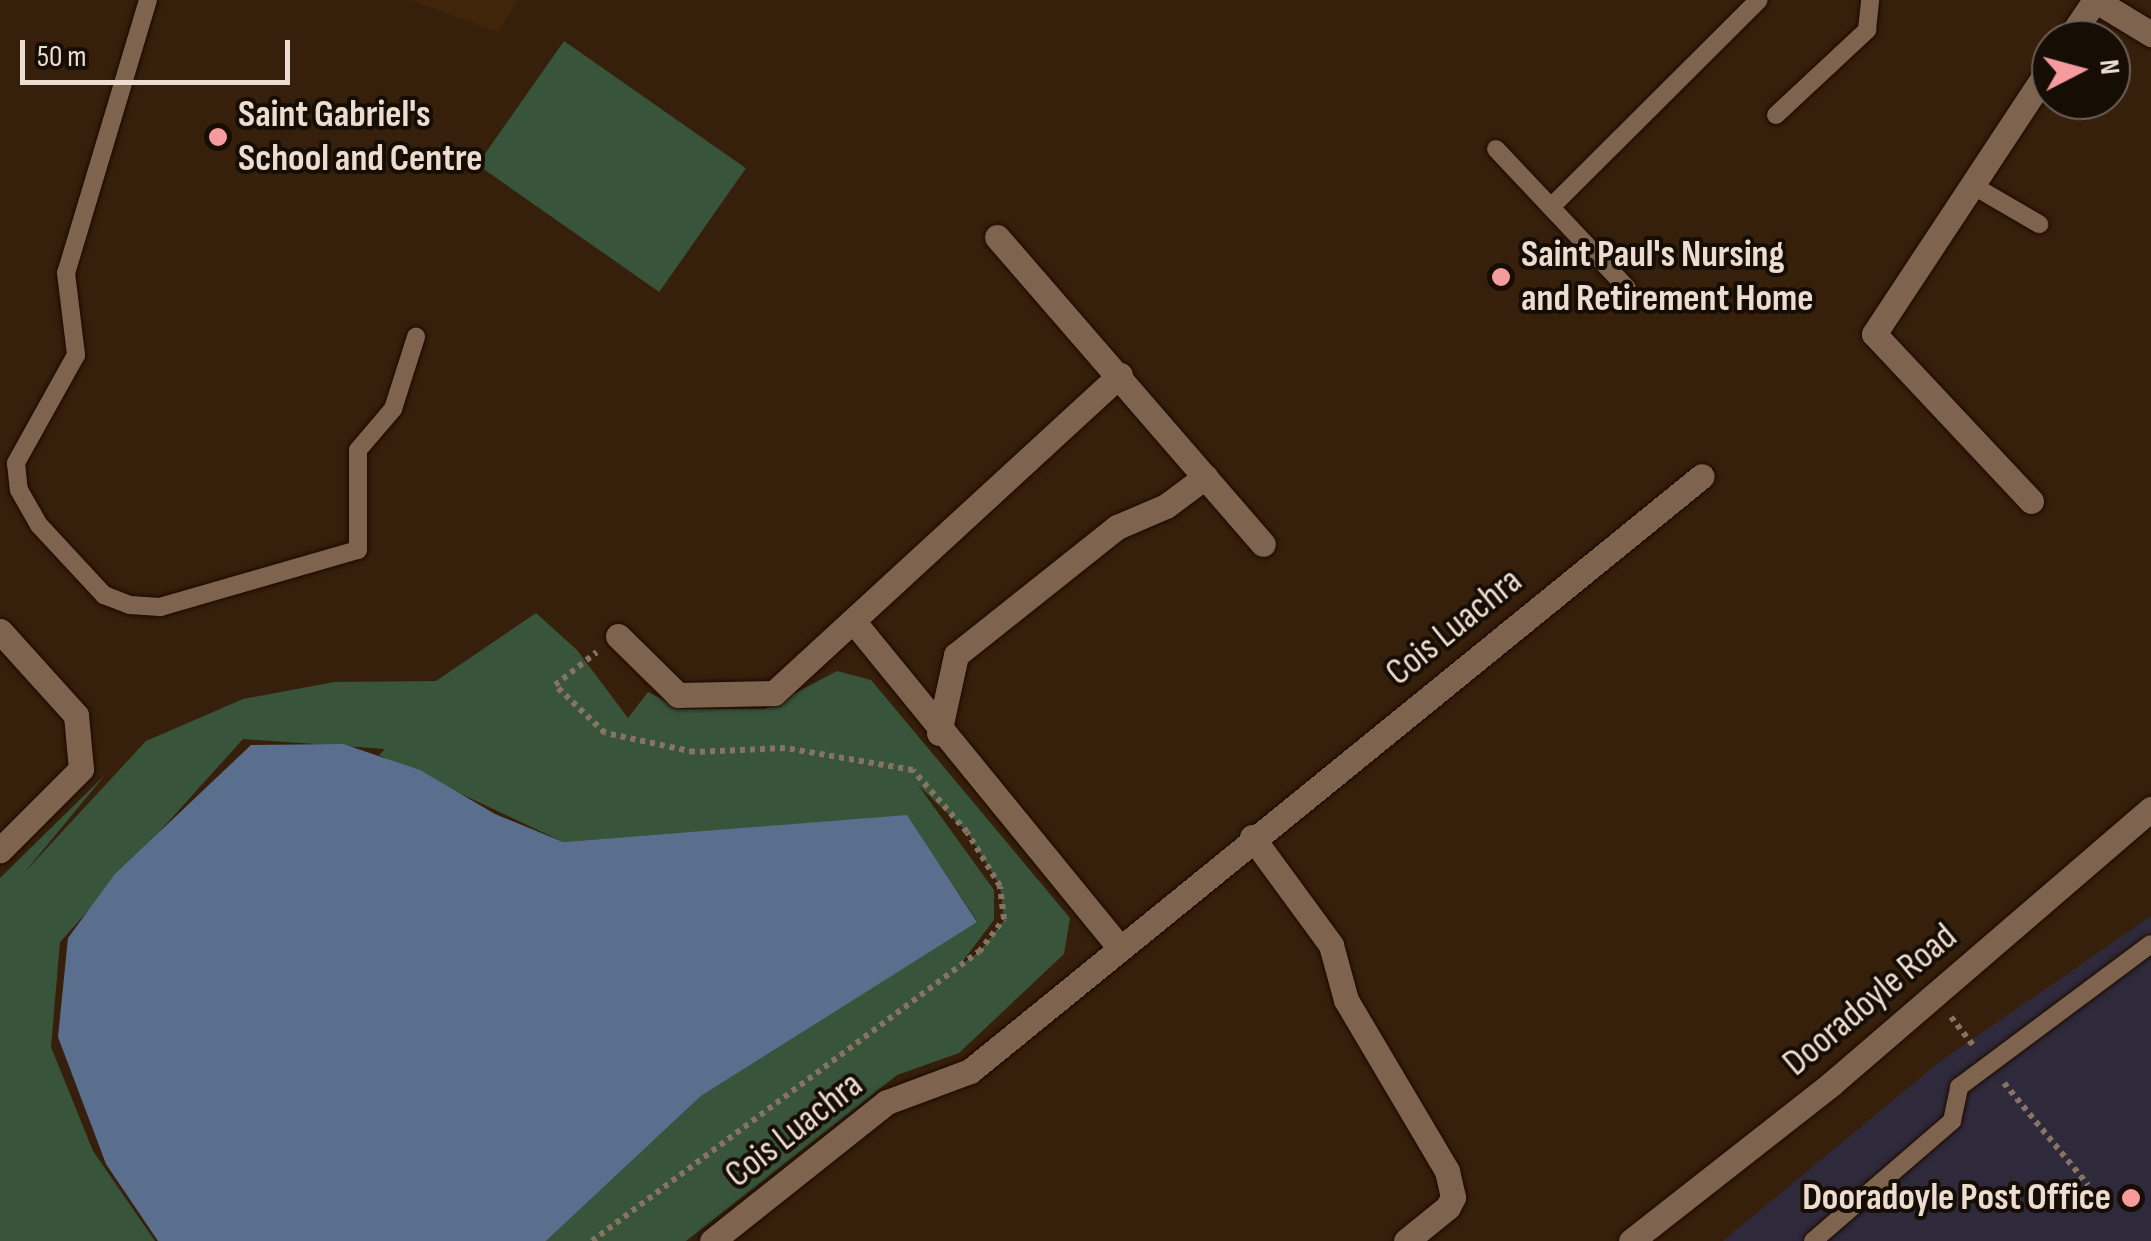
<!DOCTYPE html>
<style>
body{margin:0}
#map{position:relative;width:2151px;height:1241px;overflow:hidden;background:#36200b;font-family:"Sofia Sans Condensed",sans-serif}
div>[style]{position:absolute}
.commercial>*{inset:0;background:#2f2a3b}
.built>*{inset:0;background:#41250a}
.green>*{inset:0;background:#38543b;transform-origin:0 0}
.water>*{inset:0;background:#5a6f8d}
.path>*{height:6px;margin-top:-3px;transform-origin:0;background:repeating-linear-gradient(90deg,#867362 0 5px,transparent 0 10px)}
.roads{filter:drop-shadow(0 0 2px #1d0900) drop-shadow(0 0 2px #1d0900)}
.lane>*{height:18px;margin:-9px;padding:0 9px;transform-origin:9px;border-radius:9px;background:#7e644e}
.street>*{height:25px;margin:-12.5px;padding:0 12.5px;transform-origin:12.5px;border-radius:12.5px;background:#7e644e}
.secondary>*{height:25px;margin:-12.5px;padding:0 12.5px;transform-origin:12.5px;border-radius:12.5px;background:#7e644e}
.dots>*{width:28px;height:28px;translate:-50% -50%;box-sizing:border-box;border:5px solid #160d05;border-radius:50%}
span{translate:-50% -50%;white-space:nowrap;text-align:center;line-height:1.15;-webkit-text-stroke:8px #160d05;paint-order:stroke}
.poi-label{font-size:38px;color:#ecddd0;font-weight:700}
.left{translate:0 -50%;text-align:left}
.right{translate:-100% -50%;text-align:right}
.street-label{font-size:38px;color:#ecddd0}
.north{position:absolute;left:2031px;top:20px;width:100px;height:100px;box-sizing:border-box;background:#160d05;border:2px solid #6c6056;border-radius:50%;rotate:84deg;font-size:28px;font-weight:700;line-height:40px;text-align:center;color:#ecddd0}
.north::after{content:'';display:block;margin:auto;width:35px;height:45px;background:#f59b9d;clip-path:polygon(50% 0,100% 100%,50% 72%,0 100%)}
.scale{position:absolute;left:20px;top:40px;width:270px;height:45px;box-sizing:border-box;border:5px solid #ecddd0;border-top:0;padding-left:12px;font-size:30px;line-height:35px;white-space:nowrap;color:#ecddd0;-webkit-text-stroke:8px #160d05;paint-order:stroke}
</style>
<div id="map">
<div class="commercial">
<div style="clip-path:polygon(2151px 916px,2151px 1241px,1723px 1241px,1938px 1063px)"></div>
</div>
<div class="built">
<div style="clip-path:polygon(410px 0,518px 0,498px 32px)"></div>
</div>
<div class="green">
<div style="left:564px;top:41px;width:222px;height:151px;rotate:35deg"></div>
<div style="clip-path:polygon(evenodd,536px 613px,577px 650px,628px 718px,648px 692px,681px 709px,765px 709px,837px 671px,871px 680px,1070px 918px,1064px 954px,959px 1053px,897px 1075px,686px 1241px,546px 1241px,701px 1096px,977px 921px,907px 816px,563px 842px,379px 755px,385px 749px,243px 739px,60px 942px,51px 1047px,93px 1151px,155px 1241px,0 1241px,0 878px,105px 775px,24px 873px,146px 741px,243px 699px,334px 682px,436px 681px,536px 613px,918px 785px,967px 832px,1000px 886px,1004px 920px,979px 952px,959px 966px,994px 920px,994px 890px,918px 785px)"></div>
</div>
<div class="water">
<div style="clip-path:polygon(343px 744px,420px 770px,495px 814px,563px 842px,907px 815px,977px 922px,701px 1096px,546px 1241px,158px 1241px,106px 1164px,58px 1037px,68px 938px,115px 874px,251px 745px)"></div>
</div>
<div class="path">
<div style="left:1951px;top:1017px;width:37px;rotate:52deg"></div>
<div style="left:2004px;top:1083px;width:132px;rotate:50.5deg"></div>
<div style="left:592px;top:1241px;width:483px;rotate:-36.8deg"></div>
<div style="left:979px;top:952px;width:41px;rotate:-52.9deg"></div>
<div style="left:1004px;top:919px;width:33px;rotate:-97deg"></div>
<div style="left:1000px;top:886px;width:63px;rotate:-121.4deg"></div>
<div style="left:967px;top:832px;width:82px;rotate:-131.1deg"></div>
<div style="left:913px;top:770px;width:130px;rotate:-170.2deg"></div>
<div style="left:785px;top:748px;width:91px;rotate:177.5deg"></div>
<div style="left:694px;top:752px;width:91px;rotate:-167.9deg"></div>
<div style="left:605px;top:733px;width:69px;rotate:-136.2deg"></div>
<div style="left:555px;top:685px;width:53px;rotate:-38.2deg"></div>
</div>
<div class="roads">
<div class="lane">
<div style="left:148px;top:0;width:285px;rotate:106.7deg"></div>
<div style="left:66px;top:273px;width:83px;rotate:83deg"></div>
<div style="left:76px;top:355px;width:124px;rotate:119.1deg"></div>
<div style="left:16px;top:463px;width:27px;rotate:84deg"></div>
<div style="left:19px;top:490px;width:40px;rotate:60.3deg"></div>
<div style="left:39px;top:525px;width:96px;rotate:47.1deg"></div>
<div style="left:104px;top:595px;width:28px;rotate:21deg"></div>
<div style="left:130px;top:605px;width:30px;rotate:4deg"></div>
<div style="left:160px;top:607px;width:206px;rotate:-16.1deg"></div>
<div style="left:358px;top:550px;width:100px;rotate:-90deg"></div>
<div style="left:358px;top:450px;width:54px;rotate:-49.5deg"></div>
<div style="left:393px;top:409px;width:76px;rotate:-72.3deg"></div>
<div style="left:1776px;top:115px;width:125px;rotate:-43deg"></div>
<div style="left:1867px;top:30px;width:30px;rotate:-84deg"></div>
<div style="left:1496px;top:149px;width:191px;rotate:46.7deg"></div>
<div style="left:1972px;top:185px;width:78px;rotate:30.2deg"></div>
<div style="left:1551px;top:207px;width:293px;rotate:-44.9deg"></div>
<div style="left:1813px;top:1241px;width:184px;rotate:-40.8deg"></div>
<div style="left:1952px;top:1121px;width:35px;rotate:-78deg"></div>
<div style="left:1959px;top:1087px;width:239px;rotate:-36.7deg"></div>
</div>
<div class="street">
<div style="left:2068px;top:40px;width:48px;rotate:-56deg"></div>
<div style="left:997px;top:237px;width:406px;rotate:49.1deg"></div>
<div style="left:2031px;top:501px;width:229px;rotate:-133.2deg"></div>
<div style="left:1874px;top:334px;width:321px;rotate:-56.6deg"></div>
<div style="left:854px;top:622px;width:421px;rotate:50.8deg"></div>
<div style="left:0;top:631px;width:113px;rotate:47.9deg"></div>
<div style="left:76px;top:715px;width:54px;rotate:84.7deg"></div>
<div style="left:81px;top:769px;width:115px;rotate:135deg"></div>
<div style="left:618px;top:636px;width:84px;rotate:44.5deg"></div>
<div style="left:678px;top:695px;width:96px;rotate:-1.2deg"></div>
<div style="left:774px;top:693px;width:470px;rotate:-42.6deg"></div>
<div style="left:939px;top:733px;width:80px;rotate:-77.7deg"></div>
<div style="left:956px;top:655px;width:206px;rotate:-38.5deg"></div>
<div style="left:1117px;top:527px;width:53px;rotate:-23.2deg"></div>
<div style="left:1166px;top:506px;width:49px;rotate:-36.6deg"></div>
<div style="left:1252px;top:837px;width:134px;rotate:53.8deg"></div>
<div style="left:1331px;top:945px;width:57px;rotate:74.7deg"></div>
<div style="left:1346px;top:1000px;width:199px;rotate:59.4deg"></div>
<div style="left:1447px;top:1171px;width:27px;rotate:77deg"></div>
<div style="left:1453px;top:1197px;width:11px;rotate:117deg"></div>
<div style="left:1448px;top:1207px;width:54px;rotate:141deg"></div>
<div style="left:712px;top:1241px;width:223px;rotate:-38.5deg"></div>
<div style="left:887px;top:1102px;width:89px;rotate:-20.5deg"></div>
<div style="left:970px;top:1071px;width:943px;rotate:-39.11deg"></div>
</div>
<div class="secondary">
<div style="left:2095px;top:0;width:66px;rotate:31.3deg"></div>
<div style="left:1631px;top:1241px;width:254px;rotate:-38.1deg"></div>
<div style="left:1831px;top:1084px;width:422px;rotate:-40.7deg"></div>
</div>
</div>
<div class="dots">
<div style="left:218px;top:137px;background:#f59b9d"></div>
<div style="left:1501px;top:277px;background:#f59b9d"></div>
<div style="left:2131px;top:1198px;background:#f59b9d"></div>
</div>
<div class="poi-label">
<span class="left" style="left:238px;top:137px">Saint Gabriel's<br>School and Centre</span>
<span class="left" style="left:1521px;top:277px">Saint Paul's Nursing<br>and Retirement Home</span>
<span class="right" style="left:2111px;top:1198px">Dooradoyle Post Office</span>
</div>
<div class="street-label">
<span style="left:1454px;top:627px;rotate:-39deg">Cois Luachra</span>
<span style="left:1870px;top:1000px;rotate:-40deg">Dooradoyle Road</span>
<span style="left:794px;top:1130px;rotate:-38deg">Cois Luachra</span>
</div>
<div class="north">N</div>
<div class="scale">50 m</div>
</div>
